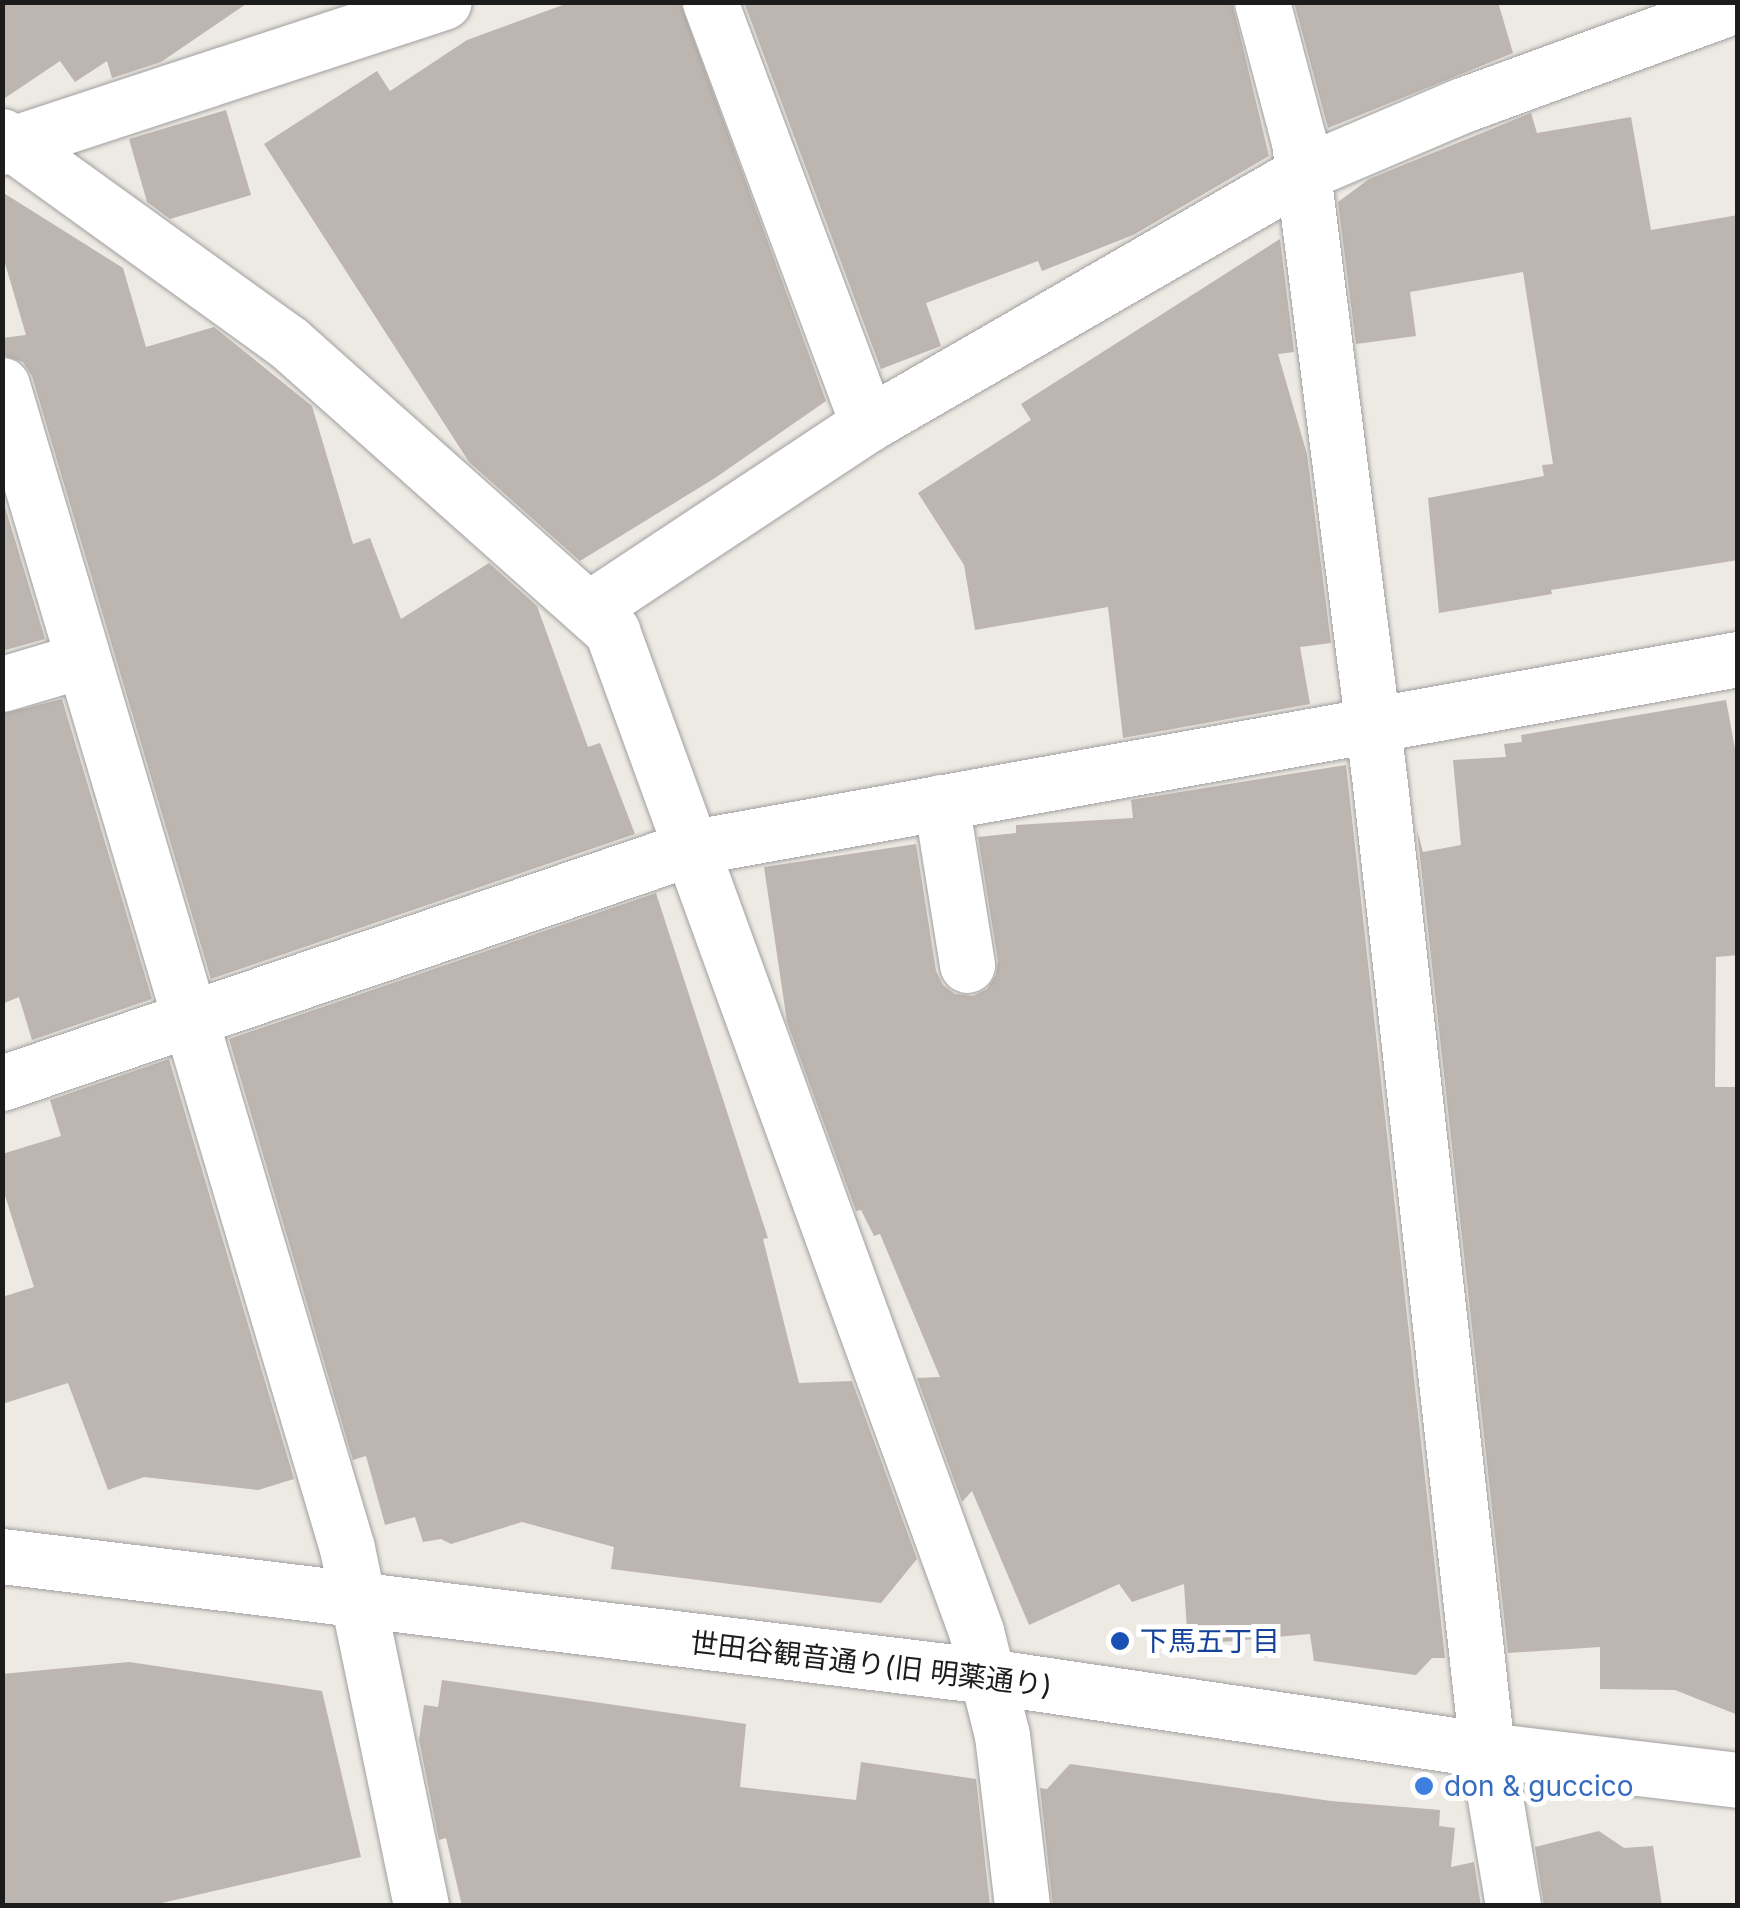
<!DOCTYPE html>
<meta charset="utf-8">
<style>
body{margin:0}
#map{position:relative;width:1740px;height:1908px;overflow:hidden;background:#ede9e3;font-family:Inter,"Noto Sans JP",sans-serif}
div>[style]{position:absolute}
.building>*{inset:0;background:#bdb5b0}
.roads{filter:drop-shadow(0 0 2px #a0a0a0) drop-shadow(0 0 2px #a0a0a0)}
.minor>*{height:55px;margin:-27.5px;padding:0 27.5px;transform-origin:27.5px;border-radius:27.5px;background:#fff}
.dots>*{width:28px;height:28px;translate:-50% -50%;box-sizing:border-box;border:5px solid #fff;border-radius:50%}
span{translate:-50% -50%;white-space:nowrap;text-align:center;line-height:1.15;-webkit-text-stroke:10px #fff;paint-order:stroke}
.transit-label{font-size:28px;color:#164399}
.left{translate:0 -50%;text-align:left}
.street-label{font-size:28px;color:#1c1c1c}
.shop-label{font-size:28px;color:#366cbe}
.frame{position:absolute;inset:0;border:5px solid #1c1c1c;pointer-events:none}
</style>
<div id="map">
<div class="building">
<div style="clip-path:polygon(2px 2px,249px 2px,161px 62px,112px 78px,107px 61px,75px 82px,60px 61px,2px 100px)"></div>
<div style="clip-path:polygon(571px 2px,680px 2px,826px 401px,715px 478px,580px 561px,469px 462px,264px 144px,377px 71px,390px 91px,467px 40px)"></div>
<div style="clip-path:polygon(744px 2px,1232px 2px,1269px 156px,1133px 235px,1042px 271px,1038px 261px,926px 303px,941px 346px,881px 369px)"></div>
<div style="clip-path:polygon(1294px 2px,1498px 2px,1513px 53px,1328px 128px)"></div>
<div style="clip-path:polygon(226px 110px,251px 195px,170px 219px,147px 202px,129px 139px)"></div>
<div style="clip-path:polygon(1531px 113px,1537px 133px,1631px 117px,1651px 230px,1738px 215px,1738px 560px,1551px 590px,1552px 594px,1439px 613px,1428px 498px,1544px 476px,1542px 465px,1553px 464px,1523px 272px,1410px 292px,1416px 336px,1356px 344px,1338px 202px,1369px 179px)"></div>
<div style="clip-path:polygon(2px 192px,123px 268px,146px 347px,214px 327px,312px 406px,353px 544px,370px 538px,401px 619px,489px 563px,537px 606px,588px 747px,600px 743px,635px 834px,211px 979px,32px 376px,23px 362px,2px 355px,2px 338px,26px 335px,2px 253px)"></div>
<div style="clip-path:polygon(1280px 239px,1294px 352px,1278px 354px,1307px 454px,1331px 643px,1300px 647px,1310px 704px,1123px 738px,1108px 607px,975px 630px,964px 565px,918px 493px,1031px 420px,1021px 404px)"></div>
<div style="clip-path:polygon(2px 497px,45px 639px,2px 651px)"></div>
<div style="clip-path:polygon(62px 699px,152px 999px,32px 1040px,19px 997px,2px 1004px,2px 714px)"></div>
<div style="clip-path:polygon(1726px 700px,1738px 765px,1738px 955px,1716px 957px,1715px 1087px,1738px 1087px,1738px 1715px,1675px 1690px,1600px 1689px,1600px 1647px,1508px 1653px,1417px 830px,1423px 852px,1461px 845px,1453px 760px,1506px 757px,1504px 744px,1522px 742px,1521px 735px)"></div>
<div style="clip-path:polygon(1346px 765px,1445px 1658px,1432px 1658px,1416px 1675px,1314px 1661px,1310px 1634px,1188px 1645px,1184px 1584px,1132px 1602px,1119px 1584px,1029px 1625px,972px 1491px,962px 1502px,917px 1378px,940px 1377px,880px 1234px,874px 1236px,861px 1210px,856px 1211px,787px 1022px,764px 867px,916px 844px,936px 971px,943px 985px,955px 994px,973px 996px,987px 989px,996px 975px,998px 961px,978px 837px,1016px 833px,1016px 825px,1133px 818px,1131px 800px)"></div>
<div style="clip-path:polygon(656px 893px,768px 1238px,763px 1239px,799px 1383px,852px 1381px,917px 1559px,881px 1603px,611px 1569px,614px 1547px,522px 1522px,451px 1544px,441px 1539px,423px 1542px,415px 1517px,385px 1525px,366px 1456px,353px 1460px,229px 1039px)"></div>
<div style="clip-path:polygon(169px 1059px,294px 1479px,258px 1490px,144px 1477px,108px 1490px,68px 1383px,2px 1404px,2px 1297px,34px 1287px,2px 1186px,2px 1154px,61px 1136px,50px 1100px)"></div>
<div style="clip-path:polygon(129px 1662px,322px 1691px,361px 1857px,149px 1906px,2px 1906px,2px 1674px)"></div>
<div style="clip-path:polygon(442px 1680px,746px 1724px,740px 1787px,856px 1800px,861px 1762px,976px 1779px,990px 1906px,462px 1906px,446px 1838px,439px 1840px,419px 1740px,424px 1705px,438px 1707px)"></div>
<div style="clip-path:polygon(1070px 1764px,1331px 1801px,1440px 1810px,1439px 1826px,1455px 1828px,1451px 1867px,1474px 1862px,1481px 1906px,1053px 1906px,1040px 1788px,1047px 1789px)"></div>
<div style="clip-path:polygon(1599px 1831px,1624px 1848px,1653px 1846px,1662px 1906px,1544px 1906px,1535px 1847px)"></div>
</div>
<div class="roads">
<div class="minor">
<div style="left:710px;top:2px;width:451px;rotate:69.5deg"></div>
<div style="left:1262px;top:2px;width:145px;rotate:75.2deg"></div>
<div style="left:1299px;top:142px;width:647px;rotate:82.81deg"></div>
<div style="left:1380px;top:784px;width:972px;rotate:83.68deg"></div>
<div style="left:1487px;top:1750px;width:158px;rotate:80.5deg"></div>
<div style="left:2px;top:136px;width:354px;rotate:35.8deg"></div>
<div style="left:289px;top:343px;width:433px;rotate:41.7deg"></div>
<div style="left:612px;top:631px;width:1064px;rotate:70deg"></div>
<div style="left:976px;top:1631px;width:107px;rotate:76deg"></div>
<div style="left:1002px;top:1735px;width:172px;rotate:83.3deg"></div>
<div style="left:2px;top:147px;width:465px;rotate:-18.2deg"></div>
<div style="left:2px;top:385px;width:1213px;rotate:73.48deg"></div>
<div style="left:347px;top:1548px;width:366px;rotate:78.3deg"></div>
<div style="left:590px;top:608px;width:333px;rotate:-33.5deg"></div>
<div style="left:868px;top:424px;width:502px;rotate:-29.99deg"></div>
<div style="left:1303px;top:173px;width:171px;rotate:-23.1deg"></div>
<div style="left:1460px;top:106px;width:296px;rotate:-20.1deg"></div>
<div style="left:2px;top:684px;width:84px;rotate:-16.5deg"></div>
<div style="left:941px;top:802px;width:165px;rotate:80.9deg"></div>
<div style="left:2px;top:1083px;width:731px;rotate:-18.83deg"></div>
<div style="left:694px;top:847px;width:1061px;rotate:-10.21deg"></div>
<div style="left:2px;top:1556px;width:992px;rotate:6.95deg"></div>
<div style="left:987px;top:1676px;width:505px;rotate:8.42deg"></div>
<div style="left:1487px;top:1750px;width:253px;rotate:6.8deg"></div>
</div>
</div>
<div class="dots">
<div style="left:1120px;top:1641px;background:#1a4fb4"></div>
<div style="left:1424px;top:1786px;background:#3f7fe0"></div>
</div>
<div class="transit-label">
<span class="left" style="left:1140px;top:1641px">下馬五丁目</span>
</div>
<div class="street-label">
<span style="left:871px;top:1664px;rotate:7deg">世田谷観音通り(旧 明薬通り)</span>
</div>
<div class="shop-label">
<span class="left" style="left:1444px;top:1786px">don &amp; guccico</span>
</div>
<div class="frame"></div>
</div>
